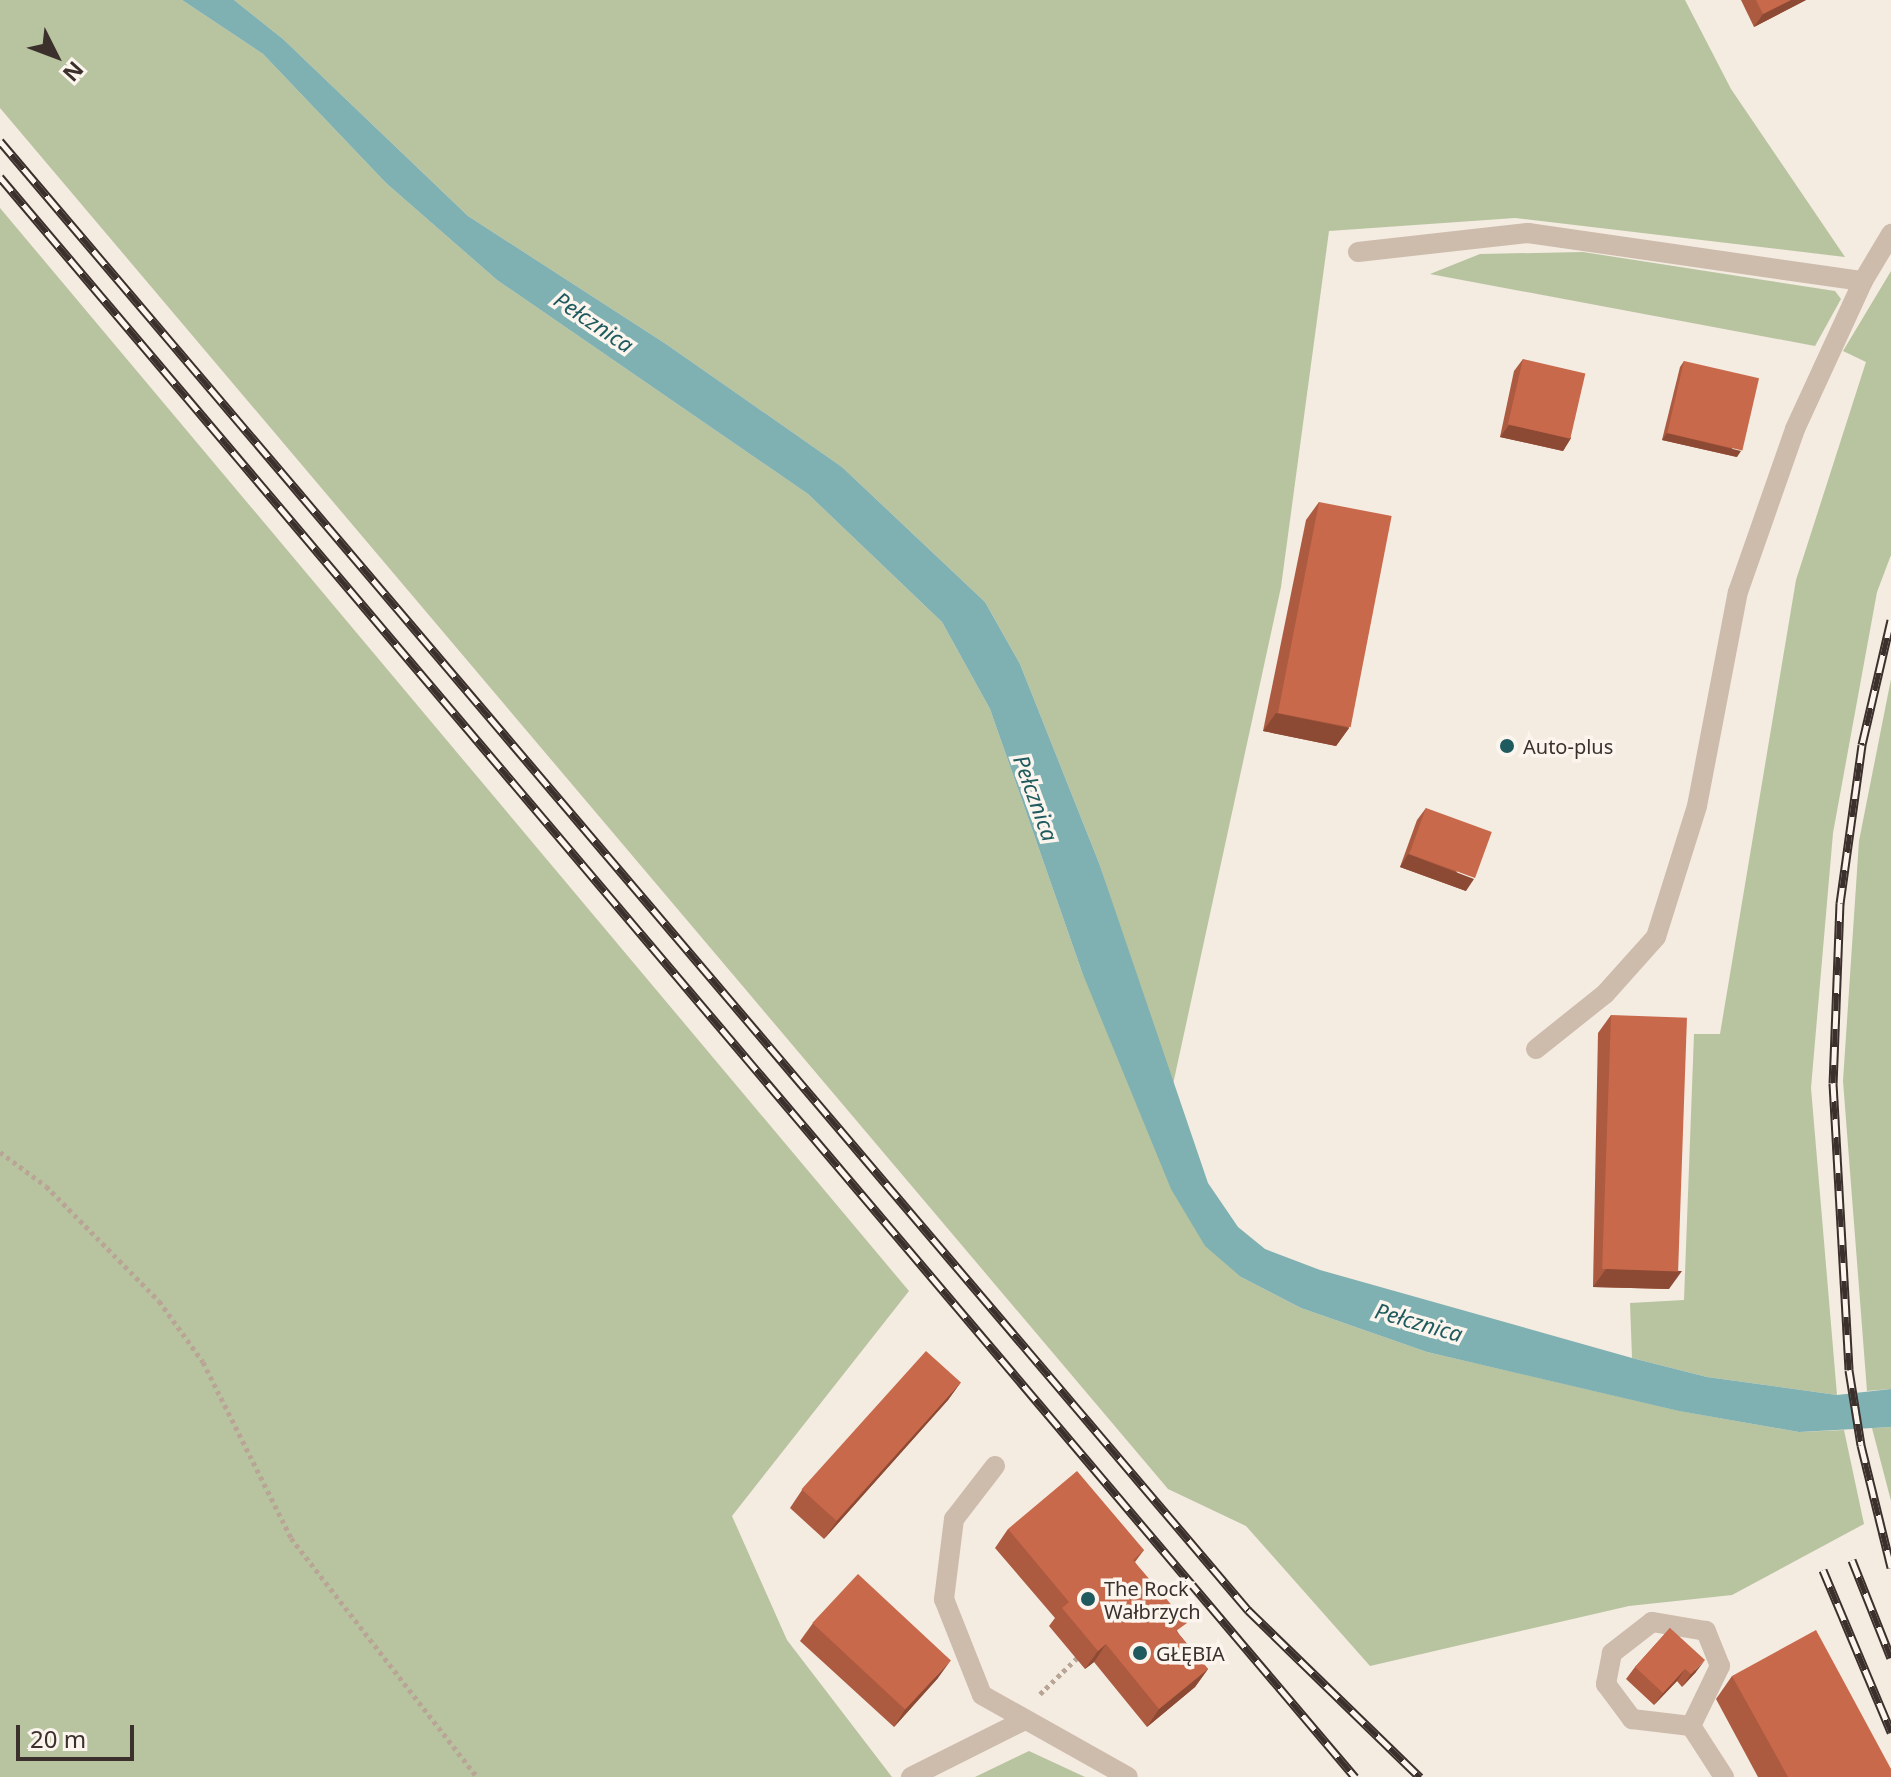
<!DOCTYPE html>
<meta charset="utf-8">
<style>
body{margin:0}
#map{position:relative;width:1891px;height:1777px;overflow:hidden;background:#f4ebe1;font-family:"Noto Sans",sans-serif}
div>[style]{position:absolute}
.green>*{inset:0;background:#b8c4a0}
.water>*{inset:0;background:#7fb0b2}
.path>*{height:5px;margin-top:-2.5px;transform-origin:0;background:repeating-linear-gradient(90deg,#b9a596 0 4px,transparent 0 8px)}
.service>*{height:20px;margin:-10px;padding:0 10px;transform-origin:10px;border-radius:10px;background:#cdbbac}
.rail>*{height:9px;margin-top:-4.5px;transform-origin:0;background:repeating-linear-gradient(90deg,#fbf5ee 0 18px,#3b302b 0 36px);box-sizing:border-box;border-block:2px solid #3b302b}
.wall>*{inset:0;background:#ac5a40}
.shaded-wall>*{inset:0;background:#8c4a34}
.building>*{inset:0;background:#c8694b;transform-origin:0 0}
.dots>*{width:22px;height:22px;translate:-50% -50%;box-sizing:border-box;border:4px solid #fbf5ee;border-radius:50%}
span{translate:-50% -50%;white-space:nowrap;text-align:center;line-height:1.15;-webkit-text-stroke:7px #fbf5ee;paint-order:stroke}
.poi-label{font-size:20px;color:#3b302b}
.left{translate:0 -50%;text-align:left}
.water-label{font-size:22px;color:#1f5a5e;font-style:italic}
.north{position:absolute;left:16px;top:16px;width:80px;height:80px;-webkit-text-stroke:6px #fbf5ee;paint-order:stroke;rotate:132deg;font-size:22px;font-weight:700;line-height:32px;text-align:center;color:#3b302b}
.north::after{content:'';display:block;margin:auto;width:28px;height:36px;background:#3b302b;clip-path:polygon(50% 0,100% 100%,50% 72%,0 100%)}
.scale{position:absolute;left:16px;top:1725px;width:118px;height:36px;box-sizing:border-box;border:4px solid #3b302b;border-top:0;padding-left:10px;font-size:24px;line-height:28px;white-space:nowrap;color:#3b302b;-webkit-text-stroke:6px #fbf5ee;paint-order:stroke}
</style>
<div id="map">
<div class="green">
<div style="clip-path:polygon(0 0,182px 0,263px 54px,386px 183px,497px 280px,808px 494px,942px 622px,990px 709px,1082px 972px,1241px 1277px,1301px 1308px,1427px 1352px,1680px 1411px,1799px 1432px,1844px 1430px,1864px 1524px,1732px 1595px,1629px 1606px,1370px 1666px,1246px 1526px,1168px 1489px,0 108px)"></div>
<div style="clip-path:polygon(234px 0,1685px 0,1731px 89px,1845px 257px,1515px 218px,1329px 231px,1281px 587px,1172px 1089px,1099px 863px,1020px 664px,985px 602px,842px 467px,666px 344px,468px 216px,283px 39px)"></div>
<div style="clip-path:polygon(0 208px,909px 1291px,732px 1516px,787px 1640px,892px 1777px,0 1777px)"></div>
<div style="clip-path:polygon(1583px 252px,1835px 291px,1841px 299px,1815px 346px,1430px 274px,1480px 254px)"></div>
<div style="clip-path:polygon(1891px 271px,1891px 555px,1877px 592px,1833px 833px,1811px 1088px,1837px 1395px,1707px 1377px,1632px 1358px,1630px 1303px,1684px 1300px,1694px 1034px,1720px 1034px,1796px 580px,1866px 362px,1843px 351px)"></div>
<div style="clip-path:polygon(1891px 679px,1891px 1389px,1867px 1391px,1843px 1081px,1859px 841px)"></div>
<div style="clip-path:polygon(1891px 1427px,1891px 1501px,1872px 1428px)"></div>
<div style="clip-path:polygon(1029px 1751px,1085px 1777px,975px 1777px)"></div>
</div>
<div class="water">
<div style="clip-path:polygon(182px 0,234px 0,283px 39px,468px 216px,666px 344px,842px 467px,985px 602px,1020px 664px,1099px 863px,1208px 1183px,1238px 1227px,1265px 1249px,1320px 1270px,1632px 1358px,1707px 1377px,1837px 1395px,1891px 1389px,1891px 1427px,1799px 1432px,1679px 1411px,1427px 1352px,1301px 1308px,1241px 1277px,1205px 1246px,1171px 1189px,1082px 972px,990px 709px,942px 622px,808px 494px,497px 280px,386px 183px,263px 54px)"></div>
</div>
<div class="path">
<div style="left:0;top:1152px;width:57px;rotate:36.5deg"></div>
<div style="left:46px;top:1186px;width:161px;rotate:45.5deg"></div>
<div style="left:159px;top:1301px;width:75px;rotate:54.2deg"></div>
<div style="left:203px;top:1362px;width:197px;rotate:63.4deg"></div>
<div style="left:291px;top:1538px;width:303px;rotate:52.1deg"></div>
<div style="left:1040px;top:1694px;width:52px;rotate:-44.2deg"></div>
</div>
<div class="service">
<div style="left:1358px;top:252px;width:171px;rotate:-6.4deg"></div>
<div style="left:1528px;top:233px;width:338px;rotate:8.2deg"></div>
<div style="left:1536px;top:1049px;width:88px;rotate:-38.6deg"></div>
<div style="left:1605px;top:994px;width:76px;rotate:-48.2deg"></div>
<div style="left:1656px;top:937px;width:137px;rotate:-72.6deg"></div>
<div style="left:1697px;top:806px;width:218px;rotate:-79.2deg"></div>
<div style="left:1738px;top:592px;width:173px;rotate:-70.7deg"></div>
<div style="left:1795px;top:429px;width:163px;rotate:-65.3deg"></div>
<div style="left:1863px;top:281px;width:55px;rotate:-59.2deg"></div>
<div style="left:995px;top:1466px;width:67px;rotate:127.7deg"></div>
<div style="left:954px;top:1519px;width:81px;rotate:97.1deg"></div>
<div style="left:944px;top:1599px;width:103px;rotate:68.4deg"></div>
<div style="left:982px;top:1695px;width:167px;rotate:29.3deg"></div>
<div style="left:1691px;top:1726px;width:67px;rotate:-64.2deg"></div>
<div style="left:1720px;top:1666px;width:38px;rotate:-112deg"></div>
<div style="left:1706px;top:1631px;width:55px;rotate:-170.5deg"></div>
<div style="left:1652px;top:1622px;width:51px;rotate:142.2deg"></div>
<div style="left:1612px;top:1653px;width:32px;rotate:101deg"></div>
<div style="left:1606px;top:1684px;width:44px;rotate:53.4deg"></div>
<div style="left:1632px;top:1719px;width:59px;rotate:6.8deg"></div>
<div style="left:1691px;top:1726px;width:61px;rotate:57.1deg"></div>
<div style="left:911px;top:1777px;width:125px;rotate:-26.6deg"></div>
</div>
<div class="rail">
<div style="left:0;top:141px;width:1928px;rotate:49.65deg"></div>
<div style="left:1248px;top:1610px;width:240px;rotate:44.2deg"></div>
<div style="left:0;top:177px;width:2097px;rotate:49.74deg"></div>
<div style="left:1891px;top:620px;width:128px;rotate:103.1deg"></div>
<div style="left:1862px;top:745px;width:160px;rotate:97.9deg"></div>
<div style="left:1840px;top:903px;width:180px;rotate:92.2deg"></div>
<div style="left:1833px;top:1083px;width:287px;rotate:86.8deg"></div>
<div style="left:1849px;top:1370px;width:76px;rotate:80.9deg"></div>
<div style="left:1861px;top:1445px;width:126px;rotate:76.2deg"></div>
<div style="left:1852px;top:1560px;width:105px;rotate:68.3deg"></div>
<div style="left:1823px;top:1570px;width:176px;rotate:67.2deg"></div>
</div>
<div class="wall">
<div style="clip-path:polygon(1741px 0,1806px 0,1754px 27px)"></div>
<div style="clip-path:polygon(1523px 359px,1571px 438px,1563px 451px,1500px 437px,1514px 371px)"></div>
<div style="clip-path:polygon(1684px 361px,1737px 457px,1662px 440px,1680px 367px)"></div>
<div style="clip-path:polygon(1319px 502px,1349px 728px,1336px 746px,1263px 731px,1306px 520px)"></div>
<div style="clip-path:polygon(1426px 808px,1466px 891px,1400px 867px,1417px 820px)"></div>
<div style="clip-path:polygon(1611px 1015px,1669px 1289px,1593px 1287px,1598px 1033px)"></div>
<div style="clip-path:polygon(961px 1382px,948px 1400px,824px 1539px,790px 1508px,802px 1490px)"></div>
<div style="clip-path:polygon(1008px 1529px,1144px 1550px,1135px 1562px,1179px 1634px,1208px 1669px,1195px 1687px,1147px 1727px,1094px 1662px,1085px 1669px,1049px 1626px,1055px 1618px,995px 1548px)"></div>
<div style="clip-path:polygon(813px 1623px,938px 1678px,894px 1727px,800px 1641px)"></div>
<div style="clip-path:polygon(1670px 1628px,1696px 1672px,1682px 1687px,1677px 1681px,1654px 1705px,1626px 1679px,1635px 1667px)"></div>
<div style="clip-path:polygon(1732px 1676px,1891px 1777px,1758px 1777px,1716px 1699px)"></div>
</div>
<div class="shaded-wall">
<div style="clip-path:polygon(1791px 0,1806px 0,1754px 27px,1763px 14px)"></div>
<div style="clip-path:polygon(1509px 425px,1571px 438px,1563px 451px,1500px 437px)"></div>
<div style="clip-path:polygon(1667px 433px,1741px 451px,1737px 457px,1662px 440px)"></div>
<div style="clip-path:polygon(1276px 713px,1349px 728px,1336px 746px,1263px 731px)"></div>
<div style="clip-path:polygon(1408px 854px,1474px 879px,1466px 891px,1400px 867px)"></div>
<div style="clip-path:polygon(1606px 1269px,1682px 1271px,1669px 1289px,1593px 1287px)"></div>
<div style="clip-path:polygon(961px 1382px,948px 1400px,824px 1539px,837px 1521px)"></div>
<div style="clip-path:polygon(1106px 1644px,1094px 1662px,1085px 1669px,1098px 1651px)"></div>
<div style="clip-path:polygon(951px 1660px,938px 1678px,894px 1727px,906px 1708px)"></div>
<div style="clip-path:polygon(1705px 1660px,1696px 1672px,1682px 1687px,1691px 1674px)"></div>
<div style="clip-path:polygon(1208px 1669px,1195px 1687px,1147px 1727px,1159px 1709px)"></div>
<div style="clip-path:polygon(1685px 1669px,1677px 1681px,1654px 1705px,1663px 1693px)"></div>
</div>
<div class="building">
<div style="clip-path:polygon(1756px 0,1791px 0,1763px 14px)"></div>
<div style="left:1523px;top:359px;width:64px;height:67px;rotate:13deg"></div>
<div style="left:1684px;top:361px;width:77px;height:74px;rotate:13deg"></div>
<div style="left:1319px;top:502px;width:74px;height:215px;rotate:11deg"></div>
<div style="left:1426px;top:808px;width:70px;height:49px;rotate:20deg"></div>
<div style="left:1611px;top:1015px;width:76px;height:254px;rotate:2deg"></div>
<div style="left:926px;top:1351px;width:47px;height:186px;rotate:42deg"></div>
<div style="clip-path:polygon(1077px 1471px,1144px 1550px,1133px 1560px,1187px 1623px,1176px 1631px,1208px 1669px,1159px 1709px,1106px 1644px,1098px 1651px,1062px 1608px,1069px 1602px,1008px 1529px)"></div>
<div style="left:858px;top:1574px;width:127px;height:67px;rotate:43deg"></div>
<div style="clip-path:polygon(1670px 1628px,1705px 1660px,1691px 1674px,1685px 1669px,1663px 1693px,1635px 1667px)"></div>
<div style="clip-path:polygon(1816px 1630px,1891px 1769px,1891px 1777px,1788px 1777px,1732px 1676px)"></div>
</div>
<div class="dots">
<div style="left:1507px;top:746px;background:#1f5a5e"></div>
<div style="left:1088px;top:1599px;background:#1f5a5e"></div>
<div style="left:1140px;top:1653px;background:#1f5a5e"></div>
</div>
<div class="poi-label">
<span class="left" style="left:1523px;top:746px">Auto-plus</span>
<span class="left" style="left:1104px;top:1600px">The Rock<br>Wałbrzych</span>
<span class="left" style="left:1156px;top:1653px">GŁĘBIA</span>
</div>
<div class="water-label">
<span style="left:594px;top:322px;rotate:34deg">Pełcznica</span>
<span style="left:1036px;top:798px;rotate:70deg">Pełcznica</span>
<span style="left:1419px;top:1322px;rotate:16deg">Pełcznica</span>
</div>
<div class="north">N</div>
<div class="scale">20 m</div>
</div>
